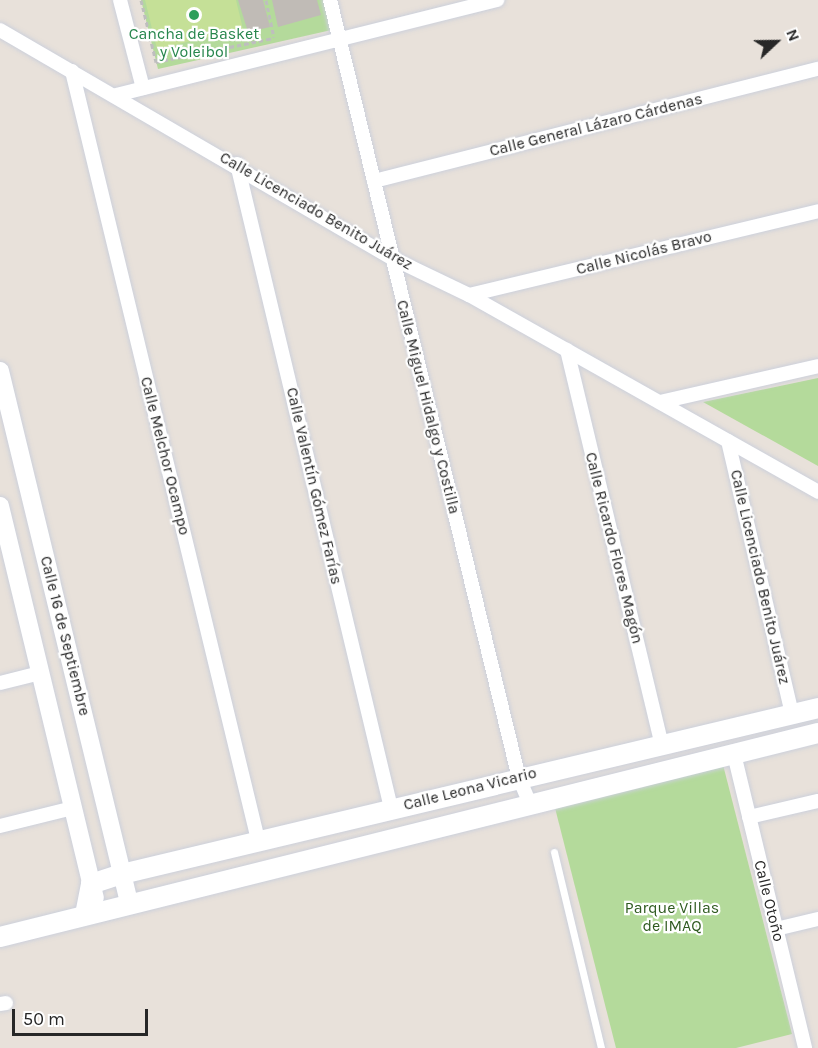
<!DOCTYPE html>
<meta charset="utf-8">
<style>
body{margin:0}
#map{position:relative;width:818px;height:1048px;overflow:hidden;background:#e8e1da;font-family:Karla,sans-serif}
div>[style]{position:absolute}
.green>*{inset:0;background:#b4da9b}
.pitch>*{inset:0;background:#c5e097}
.building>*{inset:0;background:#c0bbb6}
.path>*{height:3px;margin-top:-1.5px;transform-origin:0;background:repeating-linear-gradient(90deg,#bebebe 0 4.5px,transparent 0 7.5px)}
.roads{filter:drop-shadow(0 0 2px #ccd0db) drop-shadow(0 0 2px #ccd0db)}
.service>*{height:7px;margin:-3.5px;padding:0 3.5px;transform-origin:3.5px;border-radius:3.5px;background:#fff}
.minor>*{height:14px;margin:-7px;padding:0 7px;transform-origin:7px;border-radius:7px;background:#fff}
.tertiary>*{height:18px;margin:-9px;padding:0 9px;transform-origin:9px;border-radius:9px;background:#fff}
.secondary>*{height:20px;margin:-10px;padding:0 10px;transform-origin:10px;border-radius:10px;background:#fff}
.dots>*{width:16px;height:16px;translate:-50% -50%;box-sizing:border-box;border:3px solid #fff;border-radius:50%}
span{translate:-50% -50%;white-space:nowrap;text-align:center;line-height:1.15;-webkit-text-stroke:4.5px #fff;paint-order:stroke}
.leisure-label{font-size:16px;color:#27864d}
.street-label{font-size:16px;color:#272727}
.park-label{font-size:16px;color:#2f5b20}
.north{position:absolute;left:746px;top:12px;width:60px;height:60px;-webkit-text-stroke:4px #fff;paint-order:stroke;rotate:68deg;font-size:16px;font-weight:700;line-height:24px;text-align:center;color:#272727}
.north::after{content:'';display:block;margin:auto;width:21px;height:27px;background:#272727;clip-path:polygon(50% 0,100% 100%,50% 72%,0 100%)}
.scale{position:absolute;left:12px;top:1009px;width:136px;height:27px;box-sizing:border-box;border:3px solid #272727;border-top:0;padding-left:8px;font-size:18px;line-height:21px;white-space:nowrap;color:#272727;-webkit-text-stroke:4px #fff;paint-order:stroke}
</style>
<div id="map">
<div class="green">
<div style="clip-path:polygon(141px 0,328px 0,336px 29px,158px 69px)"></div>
<div style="clip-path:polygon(818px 378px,818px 466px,703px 402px)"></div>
<div style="clip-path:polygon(721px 757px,792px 1034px,736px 1048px,616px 1048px,553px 800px)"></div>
</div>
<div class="pitch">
<div style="clip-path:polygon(145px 0,236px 0,243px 29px,157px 49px)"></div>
</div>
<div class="building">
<div style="clip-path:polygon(238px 0,263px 0,270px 27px,248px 32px)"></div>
<div style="clip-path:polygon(272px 0,317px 0,321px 15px,278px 27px)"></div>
</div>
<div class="path">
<div style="left:141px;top:0;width:64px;rotate:76.4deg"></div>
<div style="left:156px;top:62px;width:120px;rotate:-11.5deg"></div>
<div style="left:266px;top:0;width:38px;rotate:78deg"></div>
</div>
<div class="roads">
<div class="service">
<div style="left:554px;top:852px;width:202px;rotate:76.5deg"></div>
</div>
<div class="minor">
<div style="left:120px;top:0;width:91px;rotate:75.4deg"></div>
<div style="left:330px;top:0;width:801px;rotate:76.35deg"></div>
<div style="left:519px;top:778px;width:26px;rotate:67deg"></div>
<div style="left:0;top:30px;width:453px;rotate:30.2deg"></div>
<div style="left:392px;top:258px;width:85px;rotate:25.7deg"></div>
<div style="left:469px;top:295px;width:401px;rotate:29.4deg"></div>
<div style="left:72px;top:71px;width:791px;rotate:76.4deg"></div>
<div style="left:116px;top:95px;width:393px;rotate:-14deg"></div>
<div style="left:237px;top:164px;width:662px;rotate:76.55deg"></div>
<div style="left:374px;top:181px;width:458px;rotate:-14.2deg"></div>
<div style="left:469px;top:295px;width:359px;rotate:-13.5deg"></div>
<div style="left:567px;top:350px;width:406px;rotate:76.5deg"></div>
<div style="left:660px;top:402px;width:162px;rotate:-12.8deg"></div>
<div style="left:728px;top:441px;width:280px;rotate:76.8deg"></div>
<div style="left:0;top:683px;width:41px;rotate:-14deg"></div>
<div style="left:734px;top:754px;width:302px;rotate:76.4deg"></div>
<div style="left:749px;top:817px;width:71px;rotate:-13.1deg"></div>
<div style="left:0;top:826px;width:75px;rotate:-13.9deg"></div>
<div style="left:776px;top:929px;width:43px;rotate:-13.4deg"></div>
<div style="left:0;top:1004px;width:6px;rotate:-9deg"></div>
</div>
<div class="tertiary">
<div style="left:0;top:371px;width:546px;rotate:76.35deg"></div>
<div style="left:0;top:506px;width:403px;rotate:76.4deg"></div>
</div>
<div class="secondary">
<div style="left:85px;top:915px;width:32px;rotate:-79deg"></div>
<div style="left:91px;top:884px;width:33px;rotate:-18deg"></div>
<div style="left:122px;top:874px;width:716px;rotate:-13.41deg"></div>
<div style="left:0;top:937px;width:843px;rotate:-14deg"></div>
</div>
</div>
<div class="dots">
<div style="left:194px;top:15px;background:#2e9e5b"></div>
</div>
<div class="leisure-label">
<span style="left:194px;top:43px">Cancha de Basket<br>y Voleibol</span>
</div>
<div class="street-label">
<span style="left:596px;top:125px;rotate:-14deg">Calle General Lázaro Cárdenas</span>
<span style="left:316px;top:211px;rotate:30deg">Calle Licenciado Benito Juárez</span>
<span style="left:644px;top:253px;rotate:-14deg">Calle Nicolás Bravo</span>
<span style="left:428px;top:407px;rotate:76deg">Calle Miguel Hidalgo y Costilla</span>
<span style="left:165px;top:456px;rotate:76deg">Calle Melchor Ocampo</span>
<span style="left:314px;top:486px;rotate:77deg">Calle Valentín Gómez Farías</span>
<span style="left:614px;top:548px;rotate:76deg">Calle Ricardo Flores Magón</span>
<span style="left:760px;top:577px;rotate:77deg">Calle Licenciado Benito Juárez</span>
<span style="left:65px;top:636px;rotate:76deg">Calle 16 de Septiembre</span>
<span style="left:470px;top:789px;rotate:-14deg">Calle Leona Vicario</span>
<span style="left:769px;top:901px;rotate:76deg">Calle Otoño</span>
</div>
<div class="park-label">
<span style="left:672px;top:917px">Parque Villas<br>de IMAQ</span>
</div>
<div class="north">N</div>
<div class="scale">50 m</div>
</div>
